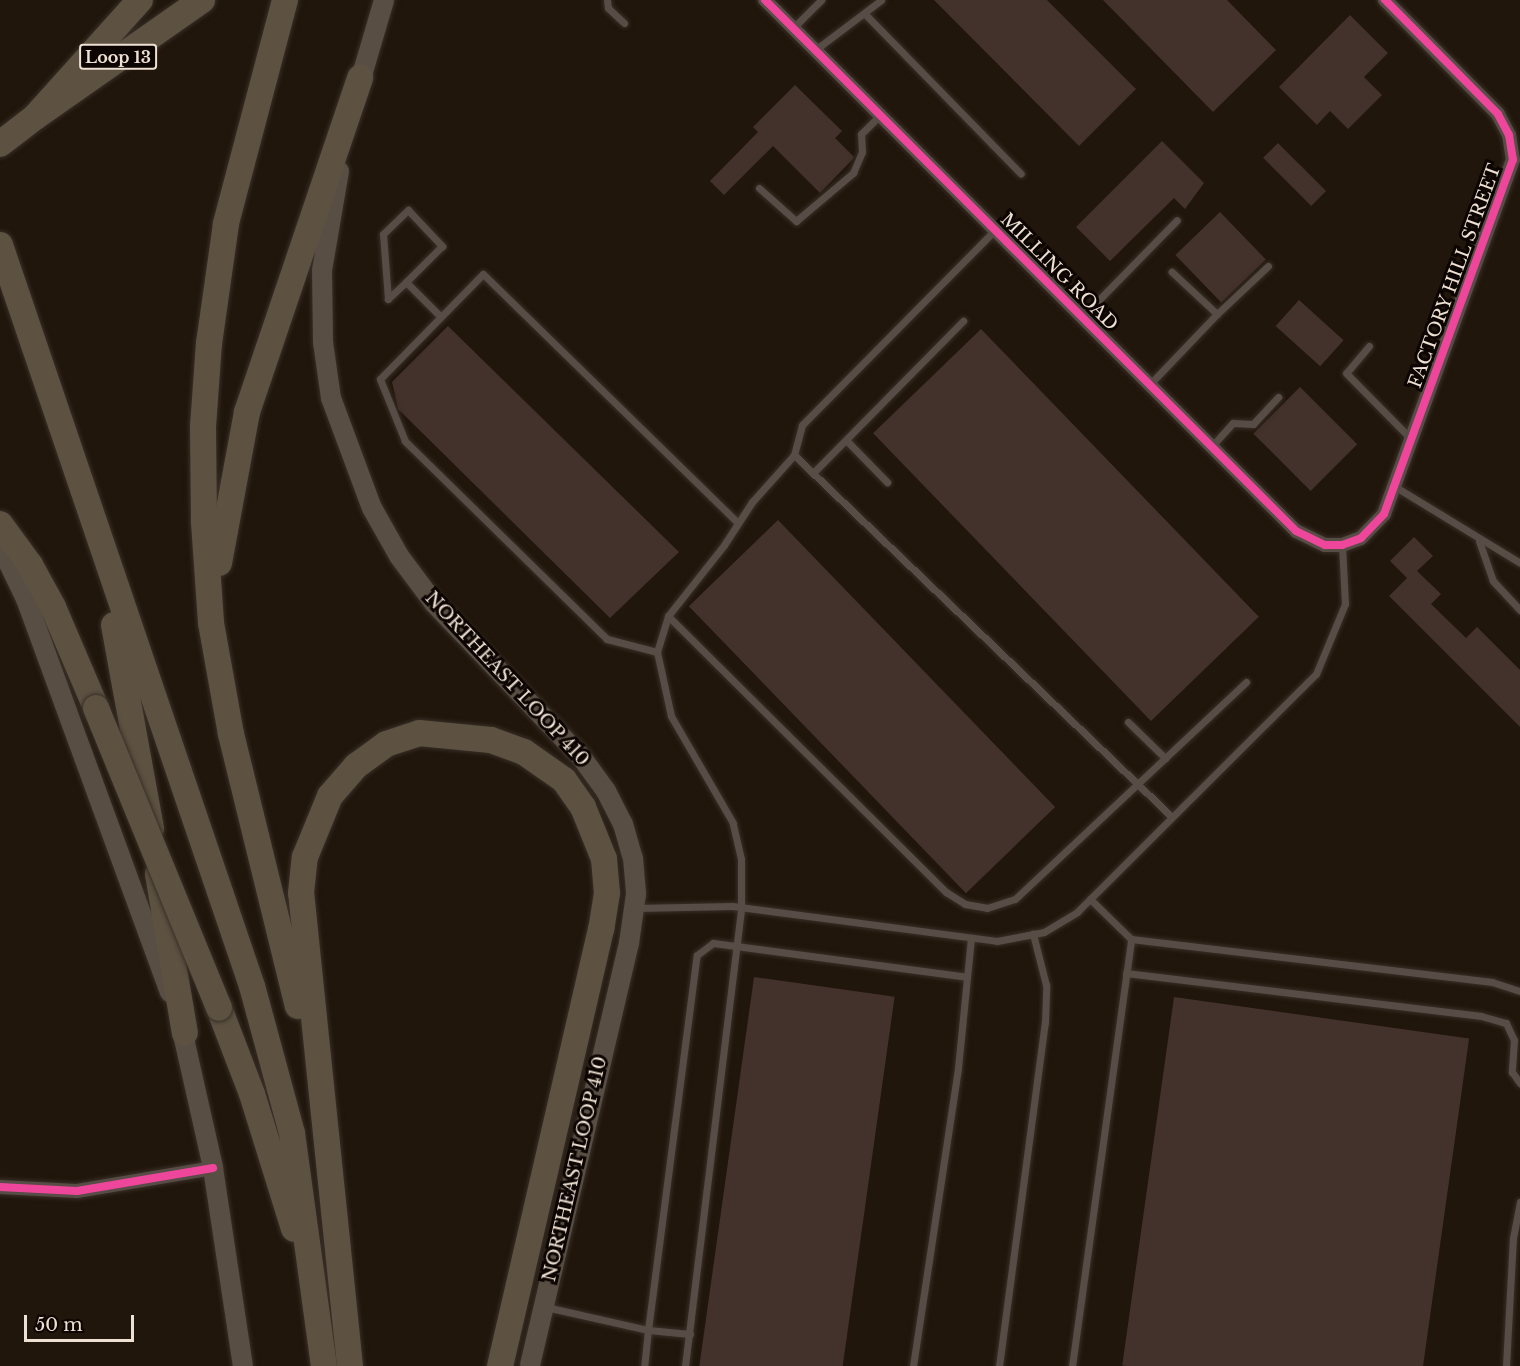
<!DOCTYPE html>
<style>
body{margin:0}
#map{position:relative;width:1520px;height:1366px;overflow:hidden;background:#21160b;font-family:"Libre Baskerville",serif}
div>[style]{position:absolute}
.building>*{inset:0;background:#43312b;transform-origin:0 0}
.roads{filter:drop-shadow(0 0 2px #382f28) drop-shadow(0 0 2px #382f28)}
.lane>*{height:7px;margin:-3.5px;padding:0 3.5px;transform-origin:3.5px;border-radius:3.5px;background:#574d46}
.street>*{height:14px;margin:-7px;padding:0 7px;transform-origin:7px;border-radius:7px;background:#574d46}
.secondary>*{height:20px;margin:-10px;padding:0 10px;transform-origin:10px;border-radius:10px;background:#584e44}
.highway>*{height:26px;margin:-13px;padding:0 13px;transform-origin:13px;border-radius:13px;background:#5d5241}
.bridges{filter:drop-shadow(0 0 2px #382f28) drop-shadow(0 0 2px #382f28)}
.highway-bridge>*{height:26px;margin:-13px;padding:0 13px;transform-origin:13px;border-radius:13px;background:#5d5241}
.cycleway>*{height:8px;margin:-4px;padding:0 4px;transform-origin:4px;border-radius:4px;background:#ed469a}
span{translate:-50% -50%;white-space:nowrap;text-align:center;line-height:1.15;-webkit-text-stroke:6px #0c0501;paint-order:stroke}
.shield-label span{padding:2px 4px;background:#0c0501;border:2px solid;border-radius:4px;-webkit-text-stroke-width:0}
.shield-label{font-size:16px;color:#eee0d3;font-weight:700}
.street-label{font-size:18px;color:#eee0d3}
.scale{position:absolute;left:24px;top:1315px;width:110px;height:27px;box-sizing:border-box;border:3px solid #eee0d3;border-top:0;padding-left:8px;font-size:18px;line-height:21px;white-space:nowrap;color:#eee0d3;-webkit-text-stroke:4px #0c0501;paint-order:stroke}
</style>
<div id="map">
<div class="building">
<div style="clip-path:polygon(934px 0,1047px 0,1136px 89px,1079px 146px)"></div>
<div style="clip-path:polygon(1103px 0,1227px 0,1276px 50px,1213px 112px)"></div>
<div style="clip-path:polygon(1350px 15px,1388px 53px,1364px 77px,1382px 95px,1348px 129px,1330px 111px,1317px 125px,1279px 87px)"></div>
<div style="clip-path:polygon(795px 85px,842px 131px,835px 138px,854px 157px,852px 160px,820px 193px,773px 146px,724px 195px,710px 181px,758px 132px,753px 127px)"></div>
<div style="clip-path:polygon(1162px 141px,1204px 183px,1185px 209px,1174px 198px,1110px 261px,1076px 227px)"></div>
<div style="left:1278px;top:143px;width:68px;height:21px;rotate:45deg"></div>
<div style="left:1220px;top:212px;width:66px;height:62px;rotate:46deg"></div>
<div style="left:1299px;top:300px;width:60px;height:35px;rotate:42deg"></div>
<div style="clip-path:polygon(448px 326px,679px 552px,610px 618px,398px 409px,392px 382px)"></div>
<div style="left:981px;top:329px;width:400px;height:150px;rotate:46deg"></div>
<div style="left:1300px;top:387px;width:81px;height:66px;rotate:45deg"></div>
<div style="left:778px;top:520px;width:399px;height:124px;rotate:46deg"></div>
<div style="clip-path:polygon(1414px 537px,1433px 556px,1417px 571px,1441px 594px,1431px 604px,1466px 638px,1477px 627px,1520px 670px,1520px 727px,1389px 596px,1407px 578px,1390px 561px)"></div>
<div style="left:754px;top:977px;width:142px;height:393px;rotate:8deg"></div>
<div style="left:1174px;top:997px;width:298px;height:372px;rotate:8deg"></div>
</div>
<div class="roads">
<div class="lane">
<div style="left:607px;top:0;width:8px;rotate:83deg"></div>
<div style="left:608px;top:8px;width:22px;rotate:43deg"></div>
<div style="left:865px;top:14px;width:223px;rotate:45.7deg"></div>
<div style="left:793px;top:28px;width:40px;rotate:-45deg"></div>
<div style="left:815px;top:50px;width:83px;rotate:-37.1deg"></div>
<div style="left:759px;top:188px;width:50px;rotate:41.7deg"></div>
<div style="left:796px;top:221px;width:75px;rotate:-40.1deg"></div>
<div style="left:853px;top:173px;width:23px;rotate:-67deg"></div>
<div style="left:862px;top:152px;width:18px;rotate:-93deg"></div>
<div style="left:861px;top:134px;width:27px;rotate:-45deg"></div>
<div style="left:406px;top:282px;width:25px;rotate:137deg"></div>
<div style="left:388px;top:299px;width:65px;rotate:-94.4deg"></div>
<div style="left:383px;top:234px;width:35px;rotate:-44deg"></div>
<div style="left:408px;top:210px;width:50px;rotate:46.6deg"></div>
<div style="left:442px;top:246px;width:51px;rotate:135deg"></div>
<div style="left:406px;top:282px;width:48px;rotate:45deg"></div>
<div style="left:1217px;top:314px;width:70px;rotate:-43.3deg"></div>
<div style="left:1083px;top:316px;width:134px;rotate:-45.6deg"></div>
<div style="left:1369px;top:346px;width:35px;rotate:130deg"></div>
<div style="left:1346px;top:373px;width:93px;rotate:45.4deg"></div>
<div style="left:1150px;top:384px;width:97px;rotate:-46.3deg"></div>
<div style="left:1217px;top:314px;width:62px;rotate:-137deg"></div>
<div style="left:846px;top:440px;width:59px;rotate:45.7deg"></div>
<div style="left:1212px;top:446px;width:31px;rotate:-48deg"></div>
<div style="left:1233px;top:423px;width:20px;rotate:3deg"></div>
<div style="left:1253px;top:424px;width:37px;rotate:-47deg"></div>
<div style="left:794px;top:455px;width:31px;rotate:-75deg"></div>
<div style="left:802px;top:425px;width:276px;rotate:-45.3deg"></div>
<div style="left:813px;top:473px;width:214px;rotate:-45.4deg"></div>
<div style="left:1394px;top:486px;width:148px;rotate:31.4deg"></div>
<div style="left:1479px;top:541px;width:42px;rotate:70.7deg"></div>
<div style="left:1493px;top:581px;width:40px;rotate:47deg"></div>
<div style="left:668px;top:616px;width:392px;rotate:44.8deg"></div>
<div style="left:946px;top:892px;width:22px;rotate:32deg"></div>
<div style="left:965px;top:904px;width:22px;rotate:10deg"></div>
<div style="left:987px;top:908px;width:29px;rotate:-18deg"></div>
<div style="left:1015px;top:899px;width:317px;rotate:-43.2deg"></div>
<div style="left:657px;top:652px;width:52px;rotate:-165.4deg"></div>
<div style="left:607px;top:639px;width:283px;rotate:-135.6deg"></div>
<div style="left:405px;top:441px;width:67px;rotate:-112deg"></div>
<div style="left:380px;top:379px;width:147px;rotate:-45.6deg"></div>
<div style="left:483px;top:274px;width:356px;rotate:44.3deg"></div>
<div style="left:1128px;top:722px;width:52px;rotate:44.2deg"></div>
<div style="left:1090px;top:899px;width:57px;rotate:44.3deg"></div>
<div style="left:1131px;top:939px;width:364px;rotate:6.8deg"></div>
<div style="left:1492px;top:982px;width:29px;rotate:18deg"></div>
<div style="left:636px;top:908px;width:96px;rotate:-1.2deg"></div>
<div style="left:732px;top:906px;width:267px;rotate:7.5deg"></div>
<div style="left:997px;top:941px;width:48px;rotate:-10.8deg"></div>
<div style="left:1044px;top:932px;width:39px;rotate:-31deg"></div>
<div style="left:1077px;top:912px;width:337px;rotate:-44.9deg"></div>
<div style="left:1316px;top:674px;width:76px;rotate:-67.5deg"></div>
<div style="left:1345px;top:604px;width:59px;rotate:-92.9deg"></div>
<div style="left:1126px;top:973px;width:358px;rotate:6.9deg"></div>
<div style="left:1481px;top:1016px;width:26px;rotate:16deg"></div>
<div style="left:1506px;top:1023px;width:19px;rotate:65deg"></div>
<div style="left:1514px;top:1040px;width:32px;rotate:94deg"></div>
<div style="left:1512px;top:1072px;width:14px;rotate:54deg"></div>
<div style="left:546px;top:1307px;width:105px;rotate:12.7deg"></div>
<div style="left:648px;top:1330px;width:36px;rotate:96deg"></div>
<div style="left:690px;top:1334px;width:42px;rotate:-174.6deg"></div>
<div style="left:648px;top:1330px;width:378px;rotate:-82.6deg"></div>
<div style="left:697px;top:955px;width:20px;rotate:-37deg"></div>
<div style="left:713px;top:943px;width:256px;rotate:7.6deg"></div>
<div style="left:685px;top:1366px;width:462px;rotate:-83deg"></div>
<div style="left:741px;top:907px;width:48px;rotate:-90deg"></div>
<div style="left:741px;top:859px;width:37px;rotate:-103deg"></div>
<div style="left:733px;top:823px;width:124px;rotate:-120.1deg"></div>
<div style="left:671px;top:716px;width:66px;rotate:-102.3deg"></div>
<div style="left:657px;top:652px;width:38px;rotate:-73deg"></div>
<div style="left:668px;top:616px;width:90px;rotate:-51.7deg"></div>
<div style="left:724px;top:545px;width:51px;rotate:-56.9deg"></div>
<div style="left:752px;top:502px;width:63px;rotate:-48.2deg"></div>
<div style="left:794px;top:455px;width:523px;rotate:43.76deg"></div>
<div style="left:913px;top:1366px;width:301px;rotate:-81.4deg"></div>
<div style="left:958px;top:1068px;width:131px;rotate:-84.3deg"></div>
<div style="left:999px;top:1366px;width:346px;rotate:-82.4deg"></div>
<div style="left:1045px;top:1023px;width:38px;rotate:-88deg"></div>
<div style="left:1046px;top:985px;width:53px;rotate:-104.3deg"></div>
<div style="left:1072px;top:1366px;width:431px;rotate:-82.1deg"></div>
<div style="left:1506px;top:1366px;width:128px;rotate:-86.9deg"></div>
<div style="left:1513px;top:1238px;width:37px;rotate:-79deg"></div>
</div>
<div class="street">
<div style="left:765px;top:0;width:751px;rotate:45deg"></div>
<div style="left:1296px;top:531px;width:32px;rotate:26deg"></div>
<div style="left:1325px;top:545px;width:17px"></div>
<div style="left:1342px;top:545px;width:20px;rotate:-20deg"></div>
<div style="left:1361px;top:538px;width:33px;rotate:-46deg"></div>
<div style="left:1384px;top:514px;width:377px;rotate:-70deg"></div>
<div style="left:1513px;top:160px;width:25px;rotate:-99deg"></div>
<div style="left:1509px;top:135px;width:24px;rotate:-118deg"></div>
<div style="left:1498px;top:114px;width:161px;rotate:-134.7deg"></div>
<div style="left:0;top:1187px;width:77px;rotate:3deg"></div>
<div style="left:77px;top:1191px;width:138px;rotate:-9.6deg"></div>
</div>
<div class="secondary">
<div style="left:357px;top:92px;width:96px;rotate:-73.6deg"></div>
<div style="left:339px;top:171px;width:100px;rotate:99.7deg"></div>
<div style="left:322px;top:270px;width:72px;rotate:89.2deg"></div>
<div style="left:323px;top:342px;width:57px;rotate:81.9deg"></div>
<div style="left:331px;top:398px;width:117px;rotate:69.6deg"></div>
<div style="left:372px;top:508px;width:55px;rotate:60.6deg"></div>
<div style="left:399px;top:556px;width:59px;rotate:53.3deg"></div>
<div style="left:434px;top:603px;width:214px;rotate:46.3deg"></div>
<div style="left:582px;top:758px;width:41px;rotate:54deg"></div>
<div style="left:606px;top:791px;width:37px;rotate:63deg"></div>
<div style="left:623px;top:824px;width:35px;rotate:74deg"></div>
<div style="left:633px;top:858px;width:36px;rotate:85deg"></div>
<div style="left:636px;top:894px;width:49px;rotate:98.1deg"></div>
<div style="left:629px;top:943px;width:434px;rotate:103.2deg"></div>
<div style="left:0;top:545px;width:60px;rotate:64.3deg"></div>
<div style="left:26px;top:599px;width:419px;rotate:69.9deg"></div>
<div style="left:180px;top:1021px;width:151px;rotate:77.3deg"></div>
<div style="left:213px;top:1168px;width:200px;rotate:81.4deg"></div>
</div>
<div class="highway">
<div style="left:285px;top:0;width:232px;rotate:104.8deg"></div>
<div style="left:226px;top:224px;width:120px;rotate:98.1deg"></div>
<div style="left:209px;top:343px;width:84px;rotate:94.1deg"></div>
<div style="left:203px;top:427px;width:95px;rotate:89.4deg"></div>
<div style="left:204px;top:522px;width:101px;rotate:86deg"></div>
<div style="left:211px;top:623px;width:113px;rotate:79.8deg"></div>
<div style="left:231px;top:734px;width:280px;rotate:76.2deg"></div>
<div style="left:35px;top:117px;width:204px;rotate:-35deg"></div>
<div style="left:0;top:144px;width:44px;rotate:-37.6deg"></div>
<div style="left:35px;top:117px;width:157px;rotate:-48.1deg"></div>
<div style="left:0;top:245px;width:783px;rotate:71.22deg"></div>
<div style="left:252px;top:986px;width:152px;rotate:74.8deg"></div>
<div style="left:292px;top:1133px;width:235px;rotate:82.2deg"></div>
<div style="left:0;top:524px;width:51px;rotate:53.8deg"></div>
<div style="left:30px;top:565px;width:48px;rotate:61.3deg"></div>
<div style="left:53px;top:607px;width:110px;rotate:66.9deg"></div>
<div style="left:219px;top:563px;width:154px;rotate:-79.5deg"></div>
<div style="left:247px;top:412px;width:353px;rotate:-71.3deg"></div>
<div style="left:114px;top:625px;width:207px;rotate:79.7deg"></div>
<div style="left:158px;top:874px;width:161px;rotate:80.4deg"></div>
<div style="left:219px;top:1008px;width:92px;rotate:69deg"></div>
<div style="left:252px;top:1094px;width:141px;rotate:72.7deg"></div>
<div style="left:350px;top:1366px;width:476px;rotate:-95.9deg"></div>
<div style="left:301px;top:893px;width:36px;rotate:-84deg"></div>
<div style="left:305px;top:857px;width:66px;rotate:-67.7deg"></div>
<div style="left:330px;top:796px;width:40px;rotate:-49deg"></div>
<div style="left:356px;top:766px;width:37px;rotate:-36deg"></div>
<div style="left:386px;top:744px;width:35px;rotate:-18deg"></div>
<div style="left:419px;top:733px;width:72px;rotate:5.6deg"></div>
<div style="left:491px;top:740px;width:35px;rotate:20deg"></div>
<div style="left:524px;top:752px;width:49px;rotate:35deg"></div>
<div style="left:564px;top:780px;width:33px;rotate:55deg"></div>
<div style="left:583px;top:807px;width:56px;rotate:68deg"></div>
<div style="left:604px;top:859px;width:34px;rotate:85deg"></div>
<div style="left:607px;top:893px;width:36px;rotate:99deg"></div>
<div style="left:601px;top:929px;width:449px;rotate:103deg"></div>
</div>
</div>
<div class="bridges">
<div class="highway-bridge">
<div style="left:96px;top:708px;width:324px;rotate:67.7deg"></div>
</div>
</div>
<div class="cycleway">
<div style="left:765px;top:0;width:751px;rotate:45deg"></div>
<div style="left:1296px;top:531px;width:32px;rotate:26deg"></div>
<div style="left:1325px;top:545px;width:17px"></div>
<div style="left:1342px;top:545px;width:20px;rotate:-20deg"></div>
<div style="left:1361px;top:538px;width:33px;rotate:-46deg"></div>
<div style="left:1384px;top:514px;width:377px;rotate:-70deg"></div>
<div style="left:1513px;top:160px;width:25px;rotate:-99deg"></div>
<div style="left:1509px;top:135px;width:24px;rotate:-118deg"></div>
<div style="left:1498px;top:114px;width:161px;rotate:-134.7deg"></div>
<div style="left:0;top:1187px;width:77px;rotate:3deg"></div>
<div style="left:77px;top:1191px;width:138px;rotate:-9.6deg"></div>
</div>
<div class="shield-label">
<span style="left:118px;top:57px">Loop 13</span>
</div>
<div class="street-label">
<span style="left:1059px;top:272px;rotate:45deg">MILLING ROAD</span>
<span style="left:1455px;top:276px;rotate:-70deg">FACTORY HILL STREET</span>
<span style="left:507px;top:679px;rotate:47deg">NORTHEAST LOOP 410</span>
<span style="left:575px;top:1169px;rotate:-77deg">NORTHEAST LOOP 410</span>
</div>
<div class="scale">50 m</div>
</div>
